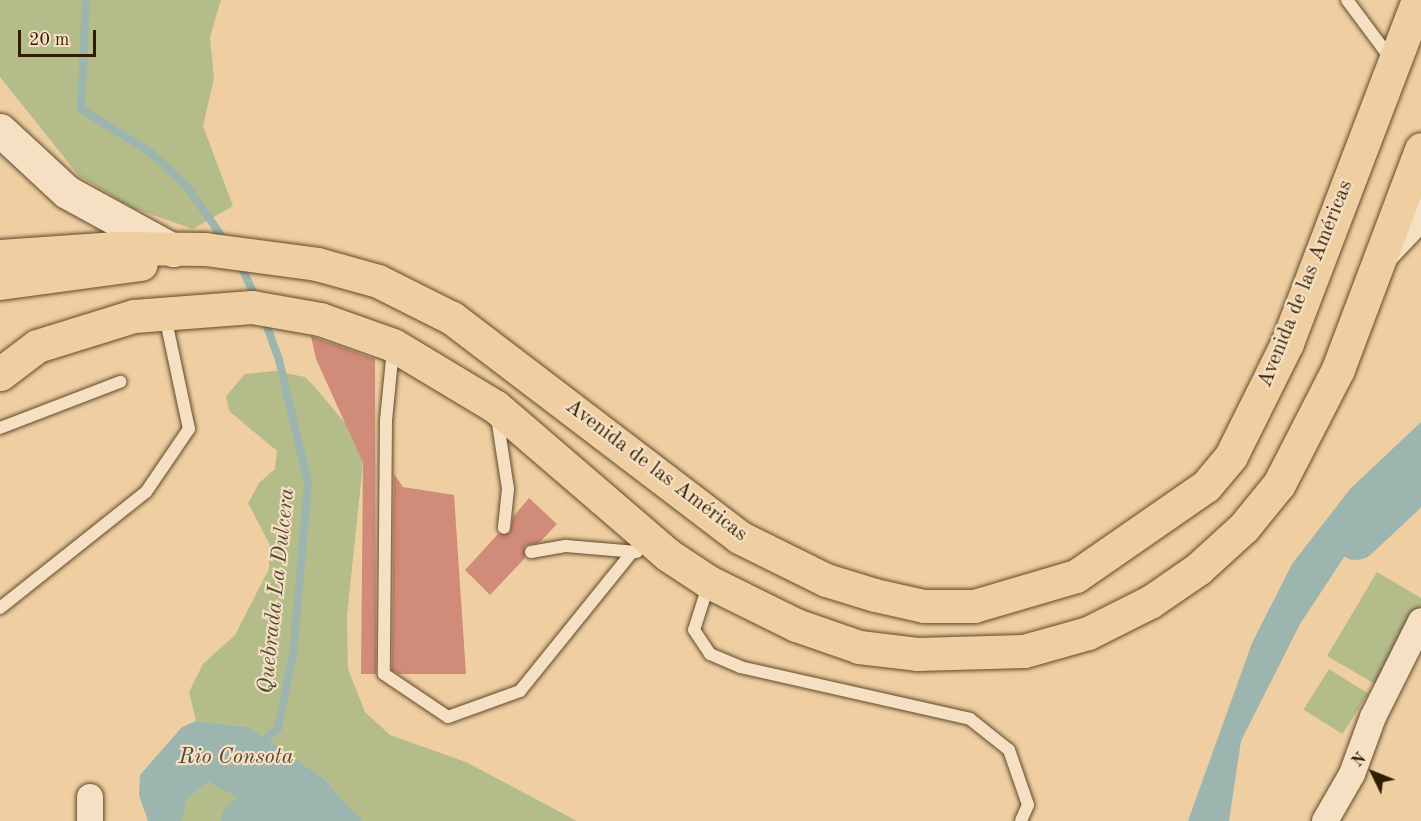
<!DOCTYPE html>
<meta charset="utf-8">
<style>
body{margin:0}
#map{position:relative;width:1421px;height:821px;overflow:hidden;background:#efcfa2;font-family:"Old Standard TT",serif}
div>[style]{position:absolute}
.green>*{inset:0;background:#b4bc89;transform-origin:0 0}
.water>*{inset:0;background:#9cb5ae}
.stream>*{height:8px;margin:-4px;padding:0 4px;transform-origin:4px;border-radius:4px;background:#9cb5ae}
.river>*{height:46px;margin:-23px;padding:0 23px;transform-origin:23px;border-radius:23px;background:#9cb5ae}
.building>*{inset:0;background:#d18b79}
.roads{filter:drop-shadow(0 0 2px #604a2a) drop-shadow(0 0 2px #604a2a)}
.lane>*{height:12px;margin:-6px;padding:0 6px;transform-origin:6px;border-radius:6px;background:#f5e0c3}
.street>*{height:26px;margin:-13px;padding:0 13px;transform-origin:13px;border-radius:13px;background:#f5e0c3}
.secondary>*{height:33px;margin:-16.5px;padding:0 16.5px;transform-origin:16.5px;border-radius:16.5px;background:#f5e0c3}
.primary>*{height:33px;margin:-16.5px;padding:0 16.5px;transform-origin:16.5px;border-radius:16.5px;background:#efcfa2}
span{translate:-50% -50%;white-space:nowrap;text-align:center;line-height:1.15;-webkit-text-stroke:4.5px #f5e0c3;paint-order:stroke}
.street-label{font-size:21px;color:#301d02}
.water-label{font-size:22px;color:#504b36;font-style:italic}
.north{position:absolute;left:1343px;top:743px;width:60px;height:60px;-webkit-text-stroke:4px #f5e0c3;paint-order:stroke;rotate:313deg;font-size:16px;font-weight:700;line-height:24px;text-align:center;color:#301d02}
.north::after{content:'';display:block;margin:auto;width:21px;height:27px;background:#301d02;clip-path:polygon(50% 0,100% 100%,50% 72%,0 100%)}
.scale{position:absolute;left:18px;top:30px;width:78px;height:27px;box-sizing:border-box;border:3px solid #301d02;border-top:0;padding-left:8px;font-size:18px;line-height:21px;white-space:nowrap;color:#301d02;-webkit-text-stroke:4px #f5e0c3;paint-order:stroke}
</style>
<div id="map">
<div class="green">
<div style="clip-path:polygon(0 0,221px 0,210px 37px,214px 78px,203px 126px,233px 206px,193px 229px,133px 208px,79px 176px,0 77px)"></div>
<div style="clip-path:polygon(275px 371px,305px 377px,314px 386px,345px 423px,363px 463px,347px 616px,348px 669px,365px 712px,390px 735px,466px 762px,577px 821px,363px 821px,322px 777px,249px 727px,196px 721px,189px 692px,203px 664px,235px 635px,269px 569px,270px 545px,248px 503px,259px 483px,275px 469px,277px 451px,229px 411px,226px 396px,245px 374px)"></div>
<div style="clip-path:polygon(1377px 572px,1421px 598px,1421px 605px,1375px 684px,1327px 656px)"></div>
<div style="left:1329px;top:669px;width:46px;height:48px;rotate:32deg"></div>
<div style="clip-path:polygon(209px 782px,226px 789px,281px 821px,182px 821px,187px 798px)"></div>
</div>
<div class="water">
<div style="clip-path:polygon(1421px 422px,1421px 476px,1360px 533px,1300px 624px,1241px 741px,1229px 821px,1188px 821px,1252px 643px,1292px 564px,1350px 489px)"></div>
<div style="clip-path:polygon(196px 721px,249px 727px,322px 777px,363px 821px,281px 821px,209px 782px,187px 798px,182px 821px,148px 821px,139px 795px,140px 775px,182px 727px)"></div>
</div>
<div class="stream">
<div style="left:86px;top:0;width:109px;rotate:92.6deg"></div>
<div style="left:81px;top:109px;width:81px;rotate:31.9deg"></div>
<div style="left:150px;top:152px;width:52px;rotate:43.5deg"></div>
<div style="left:188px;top:188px;width:65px;rotate:55.1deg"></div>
<div style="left:240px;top:264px;width:38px;rotate:65deg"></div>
<div style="left:264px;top:318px;width:45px;rotate:70.3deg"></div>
<div style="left:279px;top:360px;width:126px;rotate:76.7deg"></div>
<div style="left:308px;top:483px;width:171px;rotate:95deg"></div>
<div style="left:293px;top:653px;width:76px;rotate:101.3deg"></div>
<div style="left:278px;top:728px;width:16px;rotate:137deg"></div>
<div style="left:266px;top:739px;width:9px;rotate:96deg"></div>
</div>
<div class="river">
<div style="left:1356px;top:537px;width:89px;rotate:-43.2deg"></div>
<div style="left:244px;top:821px;width:21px;rotate:-41deg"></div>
<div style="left:260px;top:807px;width:26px;rotate:32deg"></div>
</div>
<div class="building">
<div style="clip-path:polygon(311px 336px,375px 359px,376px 674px,361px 674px,363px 463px,316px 359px)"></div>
<div style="clip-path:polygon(394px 474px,403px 487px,454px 495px,466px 674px,399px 674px,392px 670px)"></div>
<div style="clip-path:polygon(529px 498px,557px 524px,540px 542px,525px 546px,525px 558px,490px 595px,465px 570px,498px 534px,510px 533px,513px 517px)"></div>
</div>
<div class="roads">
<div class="lane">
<div style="left:1347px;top:0;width:74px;rotate:53.3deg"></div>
<div style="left:393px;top:349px;width:71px;rotate:95.6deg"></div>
<div style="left:386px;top:420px;width:254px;rotate:90.5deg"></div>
<div style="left:384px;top:674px;width:77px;rotate:33.9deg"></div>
<div style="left:448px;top:717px;width:77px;rotate:-19.9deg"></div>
<div style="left:520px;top:691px;width:179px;rotate:-51.1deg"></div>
<div style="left:497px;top:417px;width:73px;rotate:81.3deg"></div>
<div style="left:508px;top:489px;width:39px;rotate:96deg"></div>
<div style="left:0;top:428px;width:129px;rotate:-21deg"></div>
<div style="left:531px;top:552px;width:36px;rotate:-10deg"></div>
<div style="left:566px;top:546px;width:71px;rotate:4.8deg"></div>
<div style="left:709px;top:583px;width:49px;rotate:107.7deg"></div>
<div style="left:694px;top:630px;width:29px;rotate:56deg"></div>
<div style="left:710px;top:654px;width:33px;rotate:23deg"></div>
<div style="left:740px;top:667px;width:236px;rotate:12.7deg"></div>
<div style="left:970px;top:719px;width:50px;rotate:38.5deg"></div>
<div style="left:1009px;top:750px;width:58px;rotate:70.9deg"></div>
<div style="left:1028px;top:805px;width:17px;rotate:114deg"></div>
<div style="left:0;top:608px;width:186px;rotate:-38.5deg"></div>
<div style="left:146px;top:492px;width:76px;rotate:-55.7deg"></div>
<div style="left:189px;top:429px;width:116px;rotate:-102deg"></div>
</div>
<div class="street">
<div style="left:90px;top:797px;width:24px;rotate:90deg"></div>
<div style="left:1325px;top:821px;width:54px;rotate:-60.1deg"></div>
<div style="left:1352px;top:774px;width:61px;rotate:-69.8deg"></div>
<div style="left:1373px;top:717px;width:107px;rotate:-63.4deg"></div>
</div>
<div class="secondary">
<div style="left:0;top:130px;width:91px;rotate:42.8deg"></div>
<div style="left:67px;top:192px;width:121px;rotate:28.7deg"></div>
<div style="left:1383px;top:252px;width:55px;rotate:-46.5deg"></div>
</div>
<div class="primary">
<div style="left:0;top:256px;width:113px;rotate:-4deg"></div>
<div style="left:113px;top:248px;width:92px;rotate:0.6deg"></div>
<div style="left:205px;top:249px;width:113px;rotate:7.6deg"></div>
<div style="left:317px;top:264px;width:63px;rotate:15.6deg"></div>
<div style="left:378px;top:281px;width:83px;rotate:26.6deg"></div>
<div style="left:452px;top:318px;width:361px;rotate:37.3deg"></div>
<div style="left:739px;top:537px;width:97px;rotate:26.3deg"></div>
<div style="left:826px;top:580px;width:51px;rotate:17deg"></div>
<div style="left:875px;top:595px;width:50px;rotate:12.7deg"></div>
<div style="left:924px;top:606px;width:50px"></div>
<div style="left:974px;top:606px;width:106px;rotate:-16.4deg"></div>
<div style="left:1076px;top:576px;width:158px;rotate:-34.7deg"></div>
<div style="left:1206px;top:486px;width:39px;rotate:-50deg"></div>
<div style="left:1231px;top:456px;width:126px;rotate:-63.6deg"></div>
<div style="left:1287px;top:343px;width:367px;rotate:-69.1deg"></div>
<div style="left:0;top:283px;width:142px;rotate:-7.7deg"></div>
<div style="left:0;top:374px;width:46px;rotate:-37.1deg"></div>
<div style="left:37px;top:346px;width:102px;rotate:-17.2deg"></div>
<div style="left:134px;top:316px;width:118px;rotate:-4.4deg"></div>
<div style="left:252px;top:307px;width:69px;rotate:10deg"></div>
<div style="left:320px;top:319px;width:77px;rotate:19.6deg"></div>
<div style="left:393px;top:345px;width:120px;rotate:31deg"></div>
<div style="left:496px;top:407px;width:227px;rotate:40.7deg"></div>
<div style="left:668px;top:555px;width:49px;rotate:33.4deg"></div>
<div style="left:709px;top:582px;width:97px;rotate:26.3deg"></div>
<div style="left:796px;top:625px;width:67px;rotate:19.2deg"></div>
<div style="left:859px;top:647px;width:58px;rotate:6.9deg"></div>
<div style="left:917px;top:654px;width:107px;rotate:-1.6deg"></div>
<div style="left:1024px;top:651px;width:66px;rotate:-15.7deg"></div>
<div style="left:1088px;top:633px;width:69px;rotate:-26.6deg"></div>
<div style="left:1150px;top:602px;width:58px;rotate:-34.5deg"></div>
<div style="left:1198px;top:569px;width:62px;rotate:-42.4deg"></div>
<div style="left:1244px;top:527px;width:55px;rotate:-50.9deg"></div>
<div style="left:1279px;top:484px;width:129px;rotate:-62.8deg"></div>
<div style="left:1338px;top:369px;width:235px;rotate:-69.3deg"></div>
</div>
</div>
<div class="street-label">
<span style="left:1306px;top:284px;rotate:-68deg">Avenida de las Américas</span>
<span style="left:656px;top:471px;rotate:37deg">Avenida de las Américas</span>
</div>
<div class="water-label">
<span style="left:277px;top:591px;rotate:-84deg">Quebrada La Dulcera</span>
<span style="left:236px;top:758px">Rio Consota</span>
</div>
<div class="north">N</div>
<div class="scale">20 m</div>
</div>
